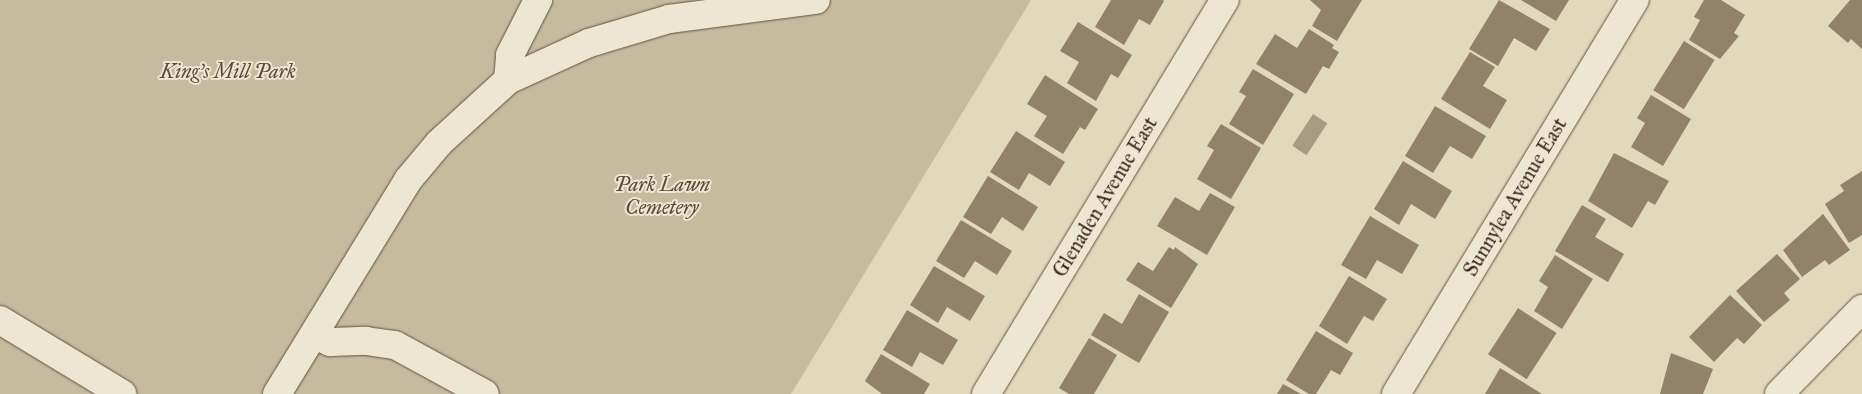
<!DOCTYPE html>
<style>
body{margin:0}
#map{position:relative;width:1862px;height:394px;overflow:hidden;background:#e2d8bb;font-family:"IM FELL Great Primer",serif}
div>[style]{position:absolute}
.green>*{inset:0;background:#c6ba9f}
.water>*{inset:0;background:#a99b83;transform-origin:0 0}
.building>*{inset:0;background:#92826c;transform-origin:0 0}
.roads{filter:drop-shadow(0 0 1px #655240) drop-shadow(0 0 1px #655240)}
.minor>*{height:28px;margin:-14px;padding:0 14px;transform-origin:14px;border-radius:14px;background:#ece6d3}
span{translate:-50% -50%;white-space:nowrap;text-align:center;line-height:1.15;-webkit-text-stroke:4px #ece6d3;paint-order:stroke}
.park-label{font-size:20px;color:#5e4a39;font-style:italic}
.street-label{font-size:20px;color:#3b2517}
</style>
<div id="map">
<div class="green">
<div style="clip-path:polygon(0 0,1031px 0,791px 394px,0 394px)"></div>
</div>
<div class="water">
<div style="left:1313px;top:114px;width:17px;height:38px;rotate:33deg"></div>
</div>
<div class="building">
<div style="clip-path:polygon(1111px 0,1163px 0,1164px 1px,1150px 25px,1139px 19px,1124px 45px,1095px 27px)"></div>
<div style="clip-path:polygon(1310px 0,1362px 0,1337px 41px,1312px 26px,1321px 10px)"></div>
<div style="clip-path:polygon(1499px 0,1550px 29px,1536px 51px,1514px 38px,1498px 66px,1469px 49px)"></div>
<div style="clip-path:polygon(1521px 0,1569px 0,1556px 21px)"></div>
<div style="clip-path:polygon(1704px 0,1721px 0,1745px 15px,1734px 33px,1739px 36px,1720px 59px,1689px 40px,1700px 20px,1694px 17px)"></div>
<div style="clip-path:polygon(1850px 0,1862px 0,1862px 49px,1851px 39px,1848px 43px,1828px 26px)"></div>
<div style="clip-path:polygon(1078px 22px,1132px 55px,1118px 78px,1111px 74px,1096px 101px,1067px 83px,1079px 62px,1060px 51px)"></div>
<div style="clip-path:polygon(1309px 29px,1334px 45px,1332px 48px,1339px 52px,1329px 69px,1323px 66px,1306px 94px,1256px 64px,1275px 34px,1297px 48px)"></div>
<div style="left:1684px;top:41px;width:36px;height:58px;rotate:32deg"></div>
<div style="clip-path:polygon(1470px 52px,1495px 67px,1483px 86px,1507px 100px,1490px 129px,1441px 99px)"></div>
<div style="clip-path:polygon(1253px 69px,1294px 94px,1263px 145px,1229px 124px,1246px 96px,1239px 92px)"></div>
<div style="clip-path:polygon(1045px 75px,1098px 109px,1085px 130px,1080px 127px,1063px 154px,1034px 136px,1047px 116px,1027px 104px)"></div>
<div style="clip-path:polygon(1651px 95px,1691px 119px,1663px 166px,1631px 147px,1645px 123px,1637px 118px)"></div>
<div style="clip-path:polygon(1435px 106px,1486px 136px,1472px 159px,1450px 146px,1433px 173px,1405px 156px)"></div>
<div style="clip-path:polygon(1221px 124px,1261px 148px,1231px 199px,1197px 179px,1214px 150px,1207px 146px)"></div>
<div style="clip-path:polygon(1016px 131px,1065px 162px,1050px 186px,1029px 173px,1019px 190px,990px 172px)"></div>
<div style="clip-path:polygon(1614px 153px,1669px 181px,1655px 205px,1648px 201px,1632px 228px,1588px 201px)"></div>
<div style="clip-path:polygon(1403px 161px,1452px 191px,1435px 219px,1411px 204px,1399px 225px,1374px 209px)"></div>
<div style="clip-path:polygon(1862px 171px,1862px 235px,1849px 243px,1825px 204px,1844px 191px,1840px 185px)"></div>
<div style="clip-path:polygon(988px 176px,1038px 207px,1023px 231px,1002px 217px,991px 234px,963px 217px)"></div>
<div style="clip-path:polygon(1210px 193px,1235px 207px,1207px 255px,1157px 226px,1175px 197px,1199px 211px)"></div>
<div style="clip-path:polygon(1582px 205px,1606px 219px,1595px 237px,1624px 254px,1608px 282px,1555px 251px)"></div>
<div style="clip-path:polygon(1823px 214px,1850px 250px,1829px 265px,1825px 260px,1802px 277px,1783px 250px)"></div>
<div style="clip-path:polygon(1370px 216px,1419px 245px,1402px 274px,1377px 260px,1366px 279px,1341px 265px)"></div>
<div style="clip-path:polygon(961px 220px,1012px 251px,997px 275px,975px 261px,964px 278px,936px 261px)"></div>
<div style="clip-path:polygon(1169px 247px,1174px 250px,1175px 247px,1198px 264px,1171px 308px,1126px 280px,1138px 262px,1153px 271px)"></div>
<div style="clip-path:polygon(1777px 254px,1800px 279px,1784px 293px,1790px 300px,1764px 322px,1736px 291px)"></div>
<div style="clip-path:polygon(1555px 255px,1593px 279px,1562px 329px,1534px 311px,1548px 287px,1539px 281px)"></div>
<div style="clip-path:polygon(934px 266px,985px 296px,970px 321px,947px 307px,938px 323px,910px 305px)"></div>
<div style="clip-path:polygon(1349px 276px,1387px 299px,1373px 321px,1364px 316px,1347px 344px,1319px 326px)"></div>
<div style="clip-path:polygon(1139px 294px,1169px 312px,1139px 363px,1091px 335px,1104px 313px,1122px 324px)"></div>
<div style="clip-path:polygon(1730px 295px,1762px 325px,1744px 344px,1737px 338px,1714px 362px,1689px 337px)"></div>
<div style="left:1518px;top:308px;width:46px;height:55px;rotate:33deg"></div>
<div style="clip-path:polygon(907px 310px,958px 340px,943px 365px,920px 352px,912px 367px,883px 350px)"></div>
<div style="clip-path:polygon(1316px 331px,1353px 353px,1340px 375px,1331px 370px,1316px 394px,1309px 394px,1286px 380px)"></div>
<div style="clip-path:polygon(1089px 338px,1117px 355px,1094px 394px,1069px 394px,1059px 388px)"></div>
<div style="clip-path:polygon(1671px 353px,1713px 369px,1703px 394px,1660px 394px)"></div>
<div style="clip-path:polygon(881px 354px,930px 384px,924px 394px,882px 394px,865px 381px)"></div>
<div style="clip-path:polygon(1500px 368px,1542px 394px,1485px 394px)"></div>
<div style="clip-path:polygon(1283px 384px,1301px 394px,1277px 394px)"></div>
</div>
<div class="roads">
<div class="minor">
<div style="left:508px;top:80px;width:25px;rotate:-85deg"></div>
<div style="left:510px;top:55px;width:62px;rotate:-63deg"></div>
<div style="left:0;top:320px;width:143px;rotate:31.2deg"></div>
<div style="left:315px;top:335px;width:17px;rotate:25deg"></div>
<div style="left:330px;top:342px;width:36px;rotate:-2deg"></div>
<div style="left:366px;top:341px;width:29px;rotate:8deg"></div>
<div style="left:395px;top:345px;width:102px;rotate:28.6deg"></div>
<div style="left:277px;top:394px;width:251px;rotate:-58.5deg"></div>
<div style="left:408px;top:180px;width:48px;rotate:-50deg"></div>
<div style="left:439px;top:143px;width:93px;rotate:-42.4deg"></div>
<div style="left:508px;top:80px;width:89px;rotate:-24.6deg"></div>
<div style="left:589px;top:43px;width:84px;rotate:-16.7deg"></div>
<div style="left:669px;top:19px;width:148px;rotate:-7.4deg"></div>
<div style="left:986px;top:394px;width:461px;rotate:-58.8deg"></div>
<div style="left:1396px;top:394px;width:461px;rotate:-58.8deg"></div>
<div style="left:1779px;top:394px;width:119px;rotate:-45.7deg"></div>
</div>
</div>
<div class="park-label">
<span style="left:228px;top:71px">King's Mill Park</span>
<span style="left:662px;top:196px">Park Lawn<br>Cemetery</span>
</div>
<div class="street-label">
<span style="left:1105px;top:197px;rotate:-59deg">Glenaden Avenue East</span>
<span style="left:1515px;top:197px;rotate:-59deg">Sunnylea Avenue East</span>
</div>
</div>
